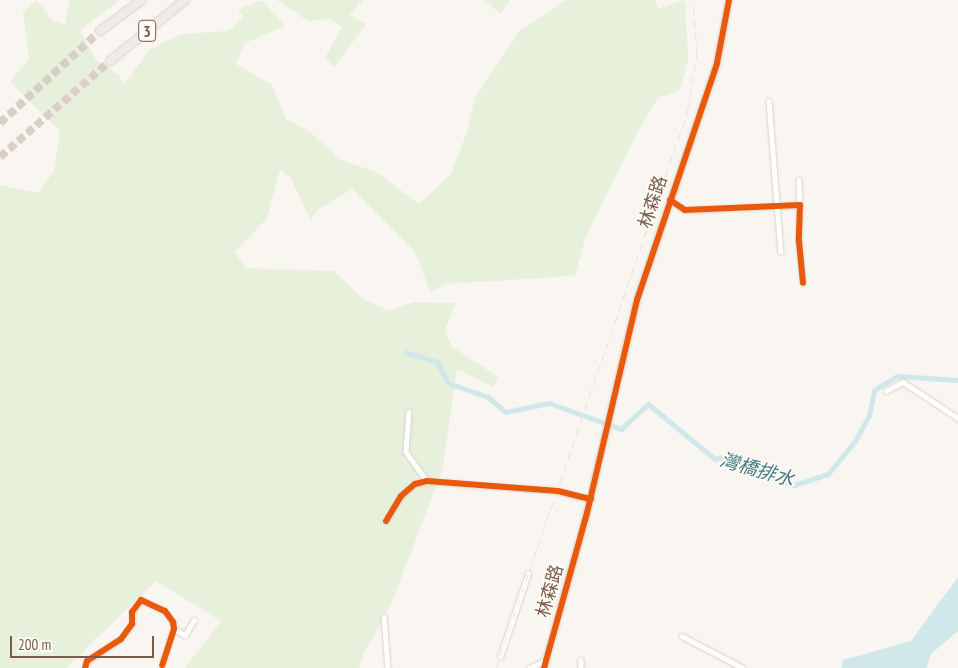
<!DOCTYPE html>
<meta charset="utf-8">
<style>
body{margin:0}
#map{position:relative;width:958px;height:668px;overflow:hidden;background:#f9f5f0;font-family:"PT Sans Narrow","Noto Sans TC",sans-serif}
div>[style]{position:absolute}
.green>*{inset:0;background:#e7f0db}
.water>*{inset:0;background:#d0e8ea}
.canal>*{height:5px;margin:-2.5px;padding:0 2.5px;transform-origin:2.5px;border-radius:2.5px;background:#d0e8ea}
.motorway-tunnel>*{height:8px;margin-top:-4px;transform-origin:0;background:repeating-linear-gradient(90deg,#d9cfc7 0 8px,transparent 0 12px)}
.roads{filter:drop-shadow(0 0 1px #d7d1cb) drop-shadow(0 0 1px #d7d1cb)}
.minor>*{height:4.5px;margin:-2.25px;padding:0 2.25px;transform-origin:2.25px;border-radius:2.25px;background:#fefefd}
.secondary>*{height:6px;margin:-3px;padding:0 3px;transform-origin:3px;border-radius:3px;background:#fefefd}
.motorway>*{height:8px;margin:-4px;padding:0 4px;transform-origin:4px;border-radius:4px;background:#f2eae7}
.rail>*{height:1px;margin-top:-0.5px;transform-origin:0;background:repeating-linear-gradient(90deg,#e6e3e7 0 8px,transparent 0 13px)}
.cycleway>*{height:6px;margin:-3px;padding:0 3px;transform-origin:3px;border-radius:3px;background:#e8590c}
span{translate:-50% -50%;white-space:nowrap;text-align:center;line-height:1.15;-webkit-text-stroke:4px #fffaf3;paint-order:stroke}
.shield-label span{padding:1px 4px;background:#fffaf3;border:1px solid;border-radius:4px;-webkit-text-stroke-width:0}
.shield-label{font-size:16px;color:#7a5c4d;font-weight:700}
.street-label{font-size:18px;color:#7a5c4d}
.water-label{font-size:19px;color:#437c86;font-style:italic}
.scale{position:absolute;left:10px;top:636px;width:144px;height:22px;box-sizing:border-box;border:2px solid #7a5c4d;border-top:0;padding-left:6px;font-size:15px;line-height:18px;white-space:nowrap;color:#7a5c4d;-webkit-text-stroke:4px #fffaf3;paint-order:stroke}
</style>
<div id="map">
<div class="green">
<div style="clip-path:polygon(37px 0,51px 20px,65px 25px,70px 0,120px 0,80px 30px,96px 60px,119px 75px,124px 85px,149px 50px,181px 34px,228px 31px,244px 17px,238px 10px,262px 0,285px 26px,245px 43px,236px 64px,272px 85px,286px 120px,308px 130px,339px 159px,378px 173px,419px 204px,451px 174px,468px 129px,475px 97px,519px 31px,567px 0,655px 0,658px 9px,685px 0,688px 59px,680px 90px,658px 98px,638px 131px,586px 236px,575px 276px,444px 284px,430px 292px,416px 253px,352px 189px,316px 211px,311px 221px,291px 178px,280px 170px,267px 218px,235px 252px,245px 268px,334px 271px,363px 299px,389px 311px,414px 302px,456px 303px,445px 330px,451px 346px,498px 377px,493px 387px,457px 369px,442px 471px,390px 607px,364px 653px,359px 668px,185px 668px,221px 621px,156px 581px,66px 668px,0 668px,0 185px,38px 193px,54px 171px,60px 131px,10px 82px,29px 59px,23px 12px)"></div>
<div style="clip-path:polygon(277px 0,363px 0,349px 14px,366px 24px,334px 67px,325px 58px,342px 27px,330px 19px,308px 21px)"></div>
<div style="clip-path:polygon(485px 0,510px 0,500px 14px)"></div>
</div>
<div class="water">
<div style="clip-path:polygon(958px 577px,958px 631px,932px 653px,926px 668px,841px 668px,843px 660px,911px 641px)"></div>
</div>
<div class="canal">
<div style="left:405px;top:352px;width:34px;rotate:17deg"></div>
<div style="left:437px;top:362px;width:24px;rotate:62deg"></div>
<div style="left:448px;top:383px;width:42px;rotate:19.3deg"></div>
<div style="left:488px;top:397px;width:23px;rotate:41deg"></div>
<div style="left:505px;top:412px;width:45px;rotate:-11.6deg"></div>
<div style="left:549px;top:403px;width:77px;rotate:19.9deg"></div>
<div style="left:621px;top:429px;width:37px;rotate:-43deg"></div>
<div style="left:648px;top:404px;width:87px;rotate:39.4deg"></div>
<div style="left:715px;top:459px;width:9px;rotate:-13deg"></div>
<div style="left:724px;top:457px;width:18px;rotate:34deg"></div>
<div style="left:739px;top:467px;width:58px;rotate:18.1deg"></div>
<div style="left:794px;top:485px;width:36px;rotate:-18deg"></div>
<div style="left:828px;top:474px;width:43px;rotate:-50.7deg"></div>
<div style="left:855px;top:441px;width:29px;rotate:-61deg"></div>
<div style="left:869px;top:416px;width:26px;rotate:-79deg"></div>
<div style="left:874px;top:390px;width:27px;rotate:-31deg"></div>
<div style="left:897px;top:376px;width:61px;rotate:3.8deg"></div>
</div>
<div class="motorway-tunnel">
<div style="left:0;top:123px;width:136px;rotate:-42.6deg"></div>
<div style="left:0;top:157px;width:146px;rotate:-41.1deg"></div>
</div>
<div class="roads">
<div class="minor">
<div style="left:769px;top:101px;width:151px;rotate:85.5deg"></div>
<div style="left:799px;top:180px;width:25px;rotate:88deg"></div>
<div style="left:670px;top:200px;width:18px;rotate:34deg"></div>
<div style="left:685px;top:210px;width:115px;rotate:-2.5deg"></div>
<div style="left:800px;top:205px;width:36px;rotate:92deg"></div>
<div style="left:799px;top:241px;width:42px;rotate:84.6deg"></div>
<div style="left:886px;top:391px;width:19px;rotate:-28deg"></div>
<div style="left:903px;top:382px;width:66px;rotate:33.2deg"></div>
<div style="left:409px;top:412px;width:40px;rotate:94.3deg"></div>
<div style="left:406px;top:452px;width:36px;rotate:54deg"></div>
<div style="left:386px;top:521px;width:29px;rotate:-59deg"></div>
<div style="left:401px;top:496px;width:18px;rotate:-41deg"></div>
<div style="left:415px;top:484px;width:12px;rotate:-14deg"></div>
<div style="left:427px;top:481px;width:131px;rotate:4.4deg"></div>
<div style="left:558px;top:491px;width:34px;rotate:14deg"></div>
<div style="left:384px;top:617px;width:51px;rotate:85.5deg"></div>
<div style="left:174px;top:629px;width:13px;rotate:29deg"></div>
<div style="left:185px;top:635px;width:17px;rotate:-59deg"></div>
<div style="left:682px;top:636px;width:69px;rotate:27.7deg"></div>
<div style="left:500px;top:657px;width:88px;rotate:-71.4deg"></div>
<div style="left:581px;top:660px;width:8px;rotate:90deg"></div>
<div style="left:85px;top:668px;width:7px;rotate:-74deg"></div>
<div style="left:87px;top:661px;width:40px;rotate:-32.9deg"></div>
<div style="left:121px;top:639px;width:19px;rotate:-54deg"></div>
<div style="left:132px;top:624px;width:12px;rotate:-90deg"></div>
<div style="left:132px;top:612px;width:15px;rotate:-53deg"></div>
<div style="left:141px;top:600px;width:26px;rotate:25deg"></div>
<div style="left:165px;top:611px;width:14px;rotate:54deg"></div>
<div style="left:173px;top:622px;width:7px;rotate:82deg"></div>
<div style="left:174px;top:629px;width:38px;rotate:108deg"></div>
<div style="left:529px;top:668px;width:19px;rotate:-25deg"></div>
</div>
<div class="secondary">
<div style="left:544px;top:668px;width:161px;rotate:-74.5deg"></div>
<div style="left:587px;top:513px;width:219px;rotate:-76.8deg"></div>
<div style="left:637px;top:300px;width:250px;rotate:-71.3deg"></div>
<div style="left:717px;top:63px;width:64px;rotate:-79.2deg"></div>
</div>
<div class="motorway">
<div style="left:100px;top:31px;width:52px;rotate:-36.4deg"></div>
<div style="left:110px;top:61px;width:97px;rotate:-39.1deg"></div>
</div>
</div>
<div class="rail">
<div style="left:496px;top:668px;width:590px;rotate:-71.01deg"></div>
<div style="left:688px;top:110px;width:58px;rotate:-81deg"></div>
<div style="left:697px;top:53px;width:53px;rotate:-94.3deg"></div>
</div>
<div class="cycleway">
<div style="left:670px;top:200px;width:18px;rotate:34deg"></div>
<div style="left:685px;top:210px;width:115px;rotate:-2.5deg"></div>
<div style="left:800px;top:205px;width:36px;rotate:92deg"></div>
<div style="left:799px;top:241px;width:42px;rotate:84.6deg"></div>
<div style="left:386px;top:521px;width:29px;rotate:-59deg"></div>
<div style="left:401px;top:496px;width:18px;rotate:-41deg"></div>
<div style="left:415px;top:484px;width:12px;rotate:-14deg"></div>
<div style="left:427px;top:481px;width:131px;rotate:4.4deg"></div>
<div style="left:558px;top:491px;width:34px;rotate:14deg"></div>
<div style="left:85px;top:668px;width:7px;rotate:-74deg"></div>
<div style="left:87px;top:661px;width:40px;rotate:-32.9deg"></div>
<div style="left:121px;top:639px;width:19px;rotate:-54deg"></div>
<div style="left:132px;top:624px;width:12px;rotate:-90deg"></div>
<div style="left:132px;top:612px;width:15px;rotate:-53deg"></div>
<div style="left:141px;top:600px;width:26px;rotate:25deg"></div>
<div style="left:165px;top:611px;width:14px;rotate:54deg"></div>
<div style="left:173px;top:622px;width:7px;rotate:82deg"></div>
<div style="left:174px;top:629px;width:38px;rotate:108deg"></div>
<div style="left:544px;top:668px;width:161px;rotate:-74.5deg"></div>
<div style="left:587px;top:513px;width:219px;rotate:-76.8deg"></div>
<div style="left:637px;top:300px;width:250px;rotate:-71.3deg"></div>
<div style="left:717px;top:63px;width:64px;rotate:-79.2deg"></div>
</div>
<div class="shield-label">
<span style="left:147px;top:31px">3</span>
</div>
<div class="street-label">
<span style="left:653px;top:202px;rotate:-72deg">林森路</span>
<span style="left:550px;top:591px;rotate:-74deg">林森路</span>
</div>
<div class="water-label">
<span style="left:757px;top:470px;rotate:16deg">灣橋排水</span>
</div>
<div class="scale">200 m</div>
</div>
